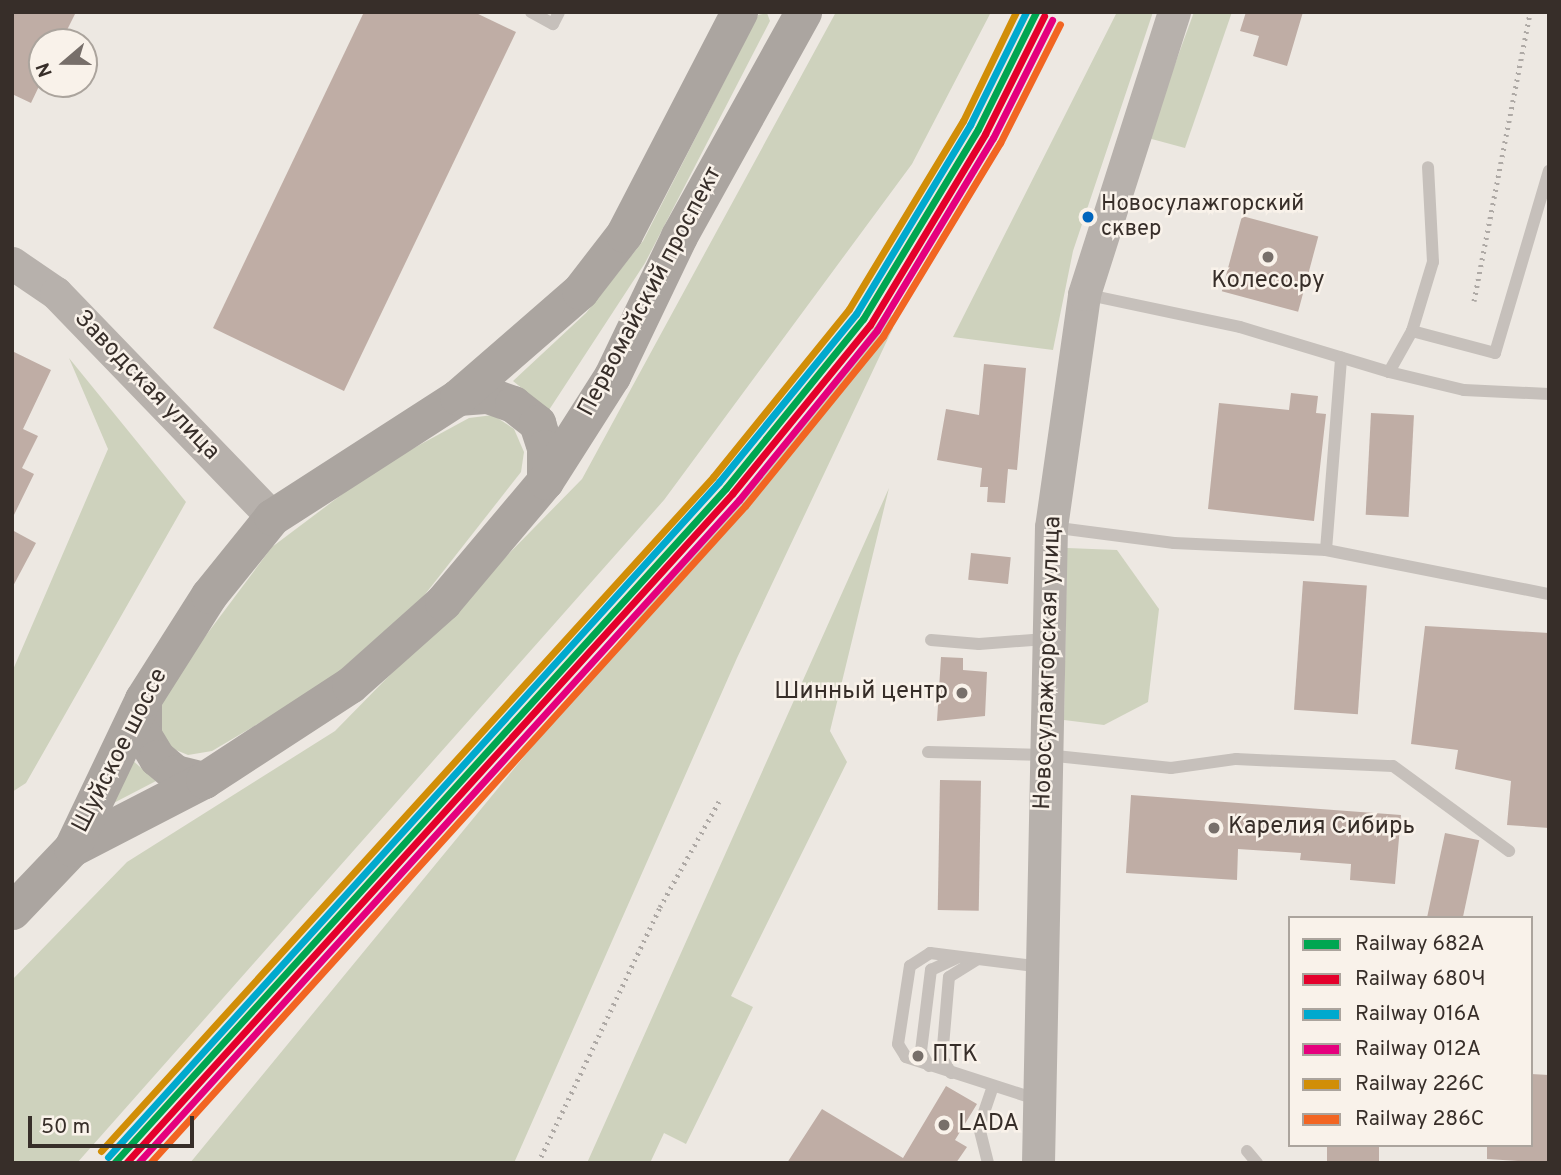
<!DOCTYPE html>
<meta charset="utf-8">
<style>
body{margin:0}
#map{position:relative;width:1561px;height:1175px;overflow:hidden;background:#ede8e2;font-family:Overpass,sans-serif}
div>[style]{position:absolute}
.green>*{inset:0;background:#ced2bd}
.building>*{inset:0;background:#bfada5;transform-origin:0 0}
.service>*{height:12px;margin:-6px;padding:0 6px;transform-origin:6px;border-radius:6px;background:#c6c0bb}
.secondary>*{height:33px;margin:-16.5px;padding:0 16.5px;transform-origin:16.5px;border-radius:16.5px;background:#b7b1ac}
.primary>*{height:37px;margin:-18.5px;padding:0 18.5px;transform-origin:18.5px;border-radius:18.5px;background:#aba5a0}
.rail>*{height:5px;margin-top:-2.5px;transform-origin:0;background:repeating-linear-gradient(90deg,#aea9a5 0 2px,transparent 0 7px)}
.rail-1>*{height:7px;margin:-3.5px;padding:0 3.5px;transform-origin:3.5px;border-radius:3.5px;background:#00a651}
.rail-2>*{height:7px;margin:-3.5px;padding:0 3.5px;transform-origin:3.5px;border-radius:3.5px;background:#e4002b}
.rail-3>*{height:7px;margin:-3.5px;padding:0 3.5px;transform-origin:3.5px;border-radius:3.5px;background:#00a9ce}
.rail-4>*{height:7px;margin:-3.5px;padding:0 3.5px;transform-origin:3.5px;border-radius:3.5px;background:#e5007d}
.rail-5>*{height:7px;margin:-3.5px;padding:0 3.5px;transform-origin:3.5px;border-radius:3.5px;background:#d18e08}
.rail-6>*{height:7px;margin:-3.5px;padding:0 3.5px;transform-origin:3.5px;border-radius:3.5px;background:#f26522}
.dots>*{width:19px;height:19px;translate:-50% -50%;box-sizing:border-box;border:4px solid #f9f2ea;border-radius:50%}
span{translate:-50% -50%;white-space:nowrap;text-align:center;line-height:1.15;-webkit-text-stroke:5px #f9f2ea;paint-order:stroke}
.bus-label{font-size:22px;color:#372e29}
.left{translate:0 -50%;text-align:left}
.poi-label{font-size:24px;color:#372e29}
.right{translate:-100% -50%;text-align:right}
.street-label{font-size:24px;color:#372e29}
.frame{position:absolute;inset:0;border:14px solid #372e29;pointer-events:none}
.legend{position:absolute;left:1288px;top:916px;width:245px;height:231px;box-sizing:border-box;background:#f9f2ea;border:2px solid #aba49d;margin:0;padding:9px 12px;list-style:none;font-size:21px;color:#372e29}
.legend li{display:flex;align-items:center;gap:14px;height:35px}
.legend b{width:35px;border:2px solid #aba49d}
.north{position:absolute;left:28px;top:28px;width:70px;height:70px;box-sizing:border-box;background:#f9f2ea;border:2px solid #aba49d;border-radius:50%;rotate:250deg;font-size:19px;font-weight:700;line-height:28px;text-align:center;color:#372e29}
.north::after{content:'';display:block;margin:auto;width:24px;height:32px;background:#776f6a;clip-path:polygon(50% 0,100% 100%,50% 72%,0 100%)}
.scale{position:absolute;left:28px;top:1116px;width:166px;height:32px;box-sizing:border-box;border:4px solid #372e29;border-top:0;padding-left:9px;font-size:21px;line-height:24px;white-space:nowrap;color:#372e29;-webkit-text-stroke:5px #f9f2ea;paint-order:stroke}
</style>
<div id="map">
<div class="green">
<div style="clip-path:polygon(836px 12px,991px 12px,912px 164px,664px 500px,77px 1163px,12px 1163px,12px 980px,127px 862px,335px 731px,582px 479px)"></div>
<div style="clip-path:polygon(1117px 12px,1153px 12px,1073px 251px,1053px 350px,953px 337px)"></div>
<div style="clip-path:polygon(1194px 12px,1232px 12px,1185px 148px,1148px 138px)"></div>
<div style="clip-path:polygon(767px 13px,770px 21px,645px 263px,549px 410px,513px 381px,586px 313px,643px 241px,758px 15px)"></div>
<div style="clip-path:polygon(890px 306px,893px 328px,737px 658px,514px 1163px,190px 1163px,707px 534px,788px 443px)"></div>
<div style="clip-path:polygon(69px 358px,186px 502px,26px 783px,12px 792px,12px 672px,108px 449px)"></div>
<div style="clip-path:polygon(493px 415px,514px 429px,524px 452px,521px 472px,423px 597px,325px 684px,212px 751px,188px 755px,171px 748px,159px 733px,156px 715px,165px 690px,272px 547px,377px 468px,469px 418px)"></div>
<div style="clip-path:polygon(889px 488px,830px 731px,847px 762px,731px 996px,753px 1007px,686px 1144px,664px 1133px,650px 1163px,587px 1163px)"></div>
<div style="clip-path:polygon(1067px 548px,1117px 550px,1159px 609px,1148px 702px,1104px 725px,1064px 720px)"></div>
<div style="clip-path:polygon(131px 759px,156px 781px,104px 808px)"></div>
</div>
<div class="building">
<div style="clip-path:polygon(12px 12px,76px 12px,61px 42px,42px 42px,42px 80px,31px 103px,12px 94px)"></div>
<div style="clip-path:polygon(364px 12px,474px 12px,516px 32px,344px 391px,213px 328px)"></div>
<div style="clip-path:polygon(1246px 12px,1303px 12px,1287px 66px,1253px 56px,1259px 36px,1240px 31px)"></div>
<div style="left:1242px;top:216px;width:79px;height:78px;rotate:15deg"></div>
<div style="clip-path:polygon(12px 351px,51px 370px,23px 429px,38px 436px,22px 468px,34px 474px,12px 519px)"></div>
<div style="clip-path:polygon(984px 364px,1026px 368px,1017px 470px,1008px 469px,1005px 503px,987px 502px,988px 487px,980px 487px,982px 468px,937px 460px,946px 409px,979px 415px)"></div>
<div style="clip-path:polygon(1291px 393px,1318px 396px,1316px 413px,1326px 414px,1314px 521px,1208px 509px,1219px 403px,1289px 410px)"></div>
<div style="left:1371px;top:413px;width:43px;height:102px;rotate:3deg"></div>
<div style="clip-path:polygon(12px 530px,36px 543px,12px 588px)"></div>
<div style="left:971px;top:553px;width:40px;height:27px;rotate:6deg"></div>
<div style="left:1303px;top:581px;width:64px;height:129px;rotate:4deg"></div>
<div style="clip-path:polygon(1425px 626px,1549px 633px,1549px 828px,1507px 825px,1511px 781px,1455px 769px,1458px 750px,1411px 744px)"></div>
<div style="clip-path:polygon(941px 657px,963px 658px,963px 670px,987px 672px,985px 716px,937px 721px)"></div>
<div style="left:940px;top:780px;width:41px;height:130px;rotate:1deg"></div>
<div style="clip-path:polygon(1131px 795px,1401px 815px,1395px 884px,1350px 880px,1351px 864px,1300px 860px,1301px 853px,1238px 849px,1237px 880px,1126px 873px)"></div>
<div style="left:1445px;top:833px;width:35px;height:85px;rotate:12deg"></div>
<div style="clip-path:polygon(1531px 1074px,1549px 1075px,1549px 1163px,1487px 1159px,1487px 1145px,1531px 1145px)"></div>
<div style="clip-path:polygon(946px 1086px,977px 1104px,955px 1140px,967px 1147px,956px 1163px,787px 1163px,822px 1109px,903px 1158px)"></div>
<div style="left:1327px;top:1145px;width:52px;height:18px"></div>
</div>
<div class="service">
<div style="left:531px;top:12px;width:25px;rotate:29deg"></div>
<div style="left:553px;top:24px;width:13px;rotate:-63deg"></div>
<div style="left:1084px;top:294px;width:159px;rotate:11.9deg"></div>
<div style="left:1240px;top:327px;width:156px;rotate:16.8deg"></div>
<div style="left:1389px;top:372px;width:47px;rotate:-60.7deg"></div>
<div style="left:1412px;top:331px;width:72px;rotate:-73.1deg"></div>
<div style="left:1433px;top:262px;width:95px;rotate:-93deg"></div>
<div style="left:1412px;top:331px;width:86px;rotate:14.8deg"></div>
<div style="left:1495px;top:353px;width:190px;rotate:-73.5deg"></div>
<div style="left:1389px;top:372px;width:77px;rotate:13.5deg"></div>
<div style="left:1464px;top:390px;width:85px;rotate:2.7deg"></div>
<div style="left:1051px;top:527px;width:124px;rotate:7.4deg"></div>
<div style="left:1174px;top:543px;width:152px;rotate:2.6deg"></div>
<div style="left:1326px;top:550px;width:227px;rotate:11.2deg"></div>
<div style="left:1326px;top:550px;width:193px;rotate:-85.5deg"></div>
<div style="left:931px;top:640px;width:48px;rotate:4.8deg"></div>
<div style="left:979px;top:644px;width:67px;rotate:-4.3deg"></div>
<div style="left:928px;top:752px;width:118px;rotate:1.5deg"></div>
<div style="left:1046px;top:755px;width:126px;rotate:5.9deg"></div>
<div style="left:1171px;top:768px;width:66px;rotate:-7.9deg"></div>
<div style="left:1236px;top:759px;width:157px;rotate:2.6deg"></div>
<div style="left:1393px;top:766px;width:144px;rotate:36.2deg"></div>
<div style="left:929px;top:1066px;width:17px;rotate:-118deg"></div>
<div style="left:921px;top:1051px;width:82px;rotate:-83deg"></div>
<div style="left:931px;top:970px;width:31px;rotate:-25deg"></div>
<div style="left:951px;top:1073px;width:17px;rotate:-121deg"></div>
<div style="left:942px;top:1058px;width:81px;rotate:-85.1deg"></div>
<div style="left:949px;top:977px;width:34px;rotate:-32deg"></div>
<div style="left:1039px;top:1100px;width:140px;rotate:-162.1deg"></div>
<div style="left:906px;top:1057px;width:15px;rotate:-122deg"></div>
<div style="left:898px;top:1044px;width:79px;rotate:-81.3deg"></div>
<div style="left:910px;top:966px;width:24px;rotate:-33deg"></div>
<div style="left:930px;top:953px;width:113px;rotate:7.1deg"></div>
<div style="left:1247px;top:1151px;width:16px;rotate:50deg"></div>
<div style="left:988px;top:1163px;width:37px;rotate:-104deg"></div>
<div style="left:979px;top:1127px;width:43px;rotate:-71.1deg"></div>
</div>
<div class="secondary">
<div style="left:12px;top:263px;width:53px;rotate:34.3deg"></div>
<div style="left:56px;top:293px;width:311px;rotate:46deg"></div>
<div style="left:1038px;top:1163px;width:636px;rotate:-88.83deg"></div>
<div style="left:1051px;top:527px;width:235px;rotate:-81.9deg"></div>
<div style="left:1084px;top:294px;width:296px;rotate:-72.3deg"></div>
</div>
<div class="primary">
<div style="left:458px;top:397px;width:30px;rotate:-4deg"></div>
<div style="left:488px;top:395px;width:27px;rotate:20deg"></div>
<div style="left:513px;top:404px;width:31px;rotate:38deg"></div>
<div style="left:537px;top:423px;width:26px;rotate:72deg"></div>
<div style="left:545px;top:448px;width:33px;rotate:90deg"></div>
<div style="left:143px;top:699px;width:36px;rotate:90deg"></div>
<div style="left:143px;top:735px;width:27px;rotate:59deg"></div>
<div style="left:157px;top:758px;width:23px;rotate:40deg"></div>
<div style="left:175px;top:773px;width:30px;rotate:14deg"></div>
<div style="left:72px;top:848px;width:148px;rotate:-27.3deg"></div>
<div style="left:204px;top:780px;width:174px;rotate:-33.1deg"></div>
<div style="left:350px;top:685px;width:125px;rotate:-41.7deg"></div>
<div style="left:443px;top:602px;width:158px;rotate:-49.9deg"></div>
<div style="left:545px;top:481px;width:125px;rotate:-57.5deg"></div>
<div style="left:612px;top:376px;width:155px;rotate:-64.4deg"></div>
<div style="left:679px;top:236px;width:256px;rotate:-61deg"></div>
<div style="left:12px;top:911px;width:87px;rotate:-46.4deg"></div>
<div style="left:72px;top:848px;width:165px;rotate:-64.5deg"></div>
<div style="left:143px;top:699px;width:123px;rotate:-57.6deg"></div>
<div style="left:209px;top:595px;width:100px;rotate:-51.1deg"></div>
<div style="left:272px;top:517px;width:221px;rotate:-32.8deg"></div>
<div style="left:458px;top:397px;width:162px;rotate:-41deg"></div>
<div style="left:580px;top:291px;width:72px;rotate:-52.3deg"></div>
<div style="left:624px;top:234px;width:250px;rotate:-62.6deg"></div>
</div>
<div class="rail">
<div style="left:1474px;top:301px;width:294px;rotate:-79deg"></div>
<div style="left:538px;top:1163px;width:284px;rotate:-64.5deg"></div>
<div style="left:660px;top:907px;width:125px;rotate:-60.8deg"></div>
</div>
<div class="rail-1">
<div style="left:114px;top:1163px;width:911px;rotate:-47.8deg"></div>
<div style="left:726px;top:488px;width:218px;rotate:-51deg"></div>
<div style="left:863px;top:319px;width:222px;rotate:-58.8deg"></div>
<div style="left:978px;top:129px;width:131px;rotate:-63.6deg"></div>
</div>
<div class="rail-2">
<div style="left:126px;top:1163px;width:903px;rotate:-47.83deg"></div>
<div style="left:732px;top:494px;width:218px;rotate:-50.8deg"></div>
<div style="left:870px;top:325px;width:223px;rotate:-58.9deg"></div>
<div style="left:985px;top:134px;width:132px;rotate:-63.4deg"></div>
</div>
<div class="rail-3">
<div style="left:108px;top:1157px;width:910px;rotate:-47.85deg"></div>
<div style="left:719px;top:482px;width:217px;rotate:-50.8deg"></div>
<div style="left:856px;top:314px;width:221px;rotate:-58.9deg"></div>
<div style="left:970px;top:125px;width:126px;rotate:-63.6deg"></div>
</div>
<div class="rail-4">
<div style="left:138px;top:1163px;width:895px;rotate:-47.81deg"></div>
<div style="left:739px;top:500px;width:219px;rotate:-50.9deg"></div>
<div style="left:877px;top:330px;width:224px;rotate:-58.9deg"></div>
<div style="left:993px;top:138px;width:132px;rotate:-63.4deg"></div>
</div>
<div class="rail-5">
<div style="left:101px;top:1151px;width:910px;rotate:-47.76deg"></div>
<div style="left:713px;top:477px;width:216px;rotate:-51deg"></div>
<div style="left:849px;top:309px;width:220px;rotate:-58.8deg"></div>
<div style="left:963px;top:121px;width:121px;rotate:-64.1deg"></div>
</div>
<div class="rail-6">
<div style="left:150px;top:1163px;width:886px;rotate:-47.84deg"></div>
<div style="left:745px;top:506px;width:219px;rotate:-50.9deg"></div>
<div style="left:883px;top:336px;width:226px;rotate:-58.8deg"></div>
<div style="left:1000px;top:143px;width:133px;rotate:-63.2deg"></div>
</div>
<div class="dots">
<div style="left:1088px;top:217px;background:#0065bd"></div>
<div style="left:1268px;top:257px;background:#776f6a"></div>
<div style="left:962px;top:693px;background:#776f6a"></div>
<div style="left:1214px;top:828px;background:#776f6a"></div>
<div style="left:918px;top:1056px;background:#776f6a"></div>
<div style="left:944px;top:1125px;background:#776f6a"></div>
</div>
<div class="bus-label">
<span class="left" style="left:1101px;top:217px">Новосулажгорский<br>сквер</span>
</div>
<div class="poi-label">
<span style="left:1268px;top:282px">Колесо.ру</span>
<span class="right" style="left:948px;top:693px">Шинный центр</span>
<span class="left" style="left:1228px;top:828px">Карелия Сибирь</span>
<span class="left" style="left:932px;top:1056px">ПТК</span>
<span class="left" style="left:958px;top:1125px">LADA</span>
</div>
<div class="street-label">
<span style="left:651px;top:292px;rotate:-62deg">Первомайский проспект</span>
<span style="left:146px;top:386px;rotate:46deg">Заводская улица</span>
<span style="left:1049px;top:663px;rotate:-88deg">Новосулажгорская улица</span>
<span style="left:121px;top:751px;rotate:-63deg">Шуйское шоссе</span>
</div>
<div class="frame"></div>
<ul class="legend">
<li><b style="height:9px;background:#00a651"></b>Railway 682А</li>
<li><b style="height:9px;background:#e4002b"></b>Railway 680Ч</li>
<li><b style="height:9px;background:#00a9ce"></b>Railway 016А</li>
<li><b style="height:9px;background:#e5007d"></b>Railway 012А</li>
<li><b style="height:9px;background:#d18e08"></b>Railway 226С</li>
<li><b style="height:9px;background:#f26522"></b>Railway 286С</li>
</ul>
<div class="north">N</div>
<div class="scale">50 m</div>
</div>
